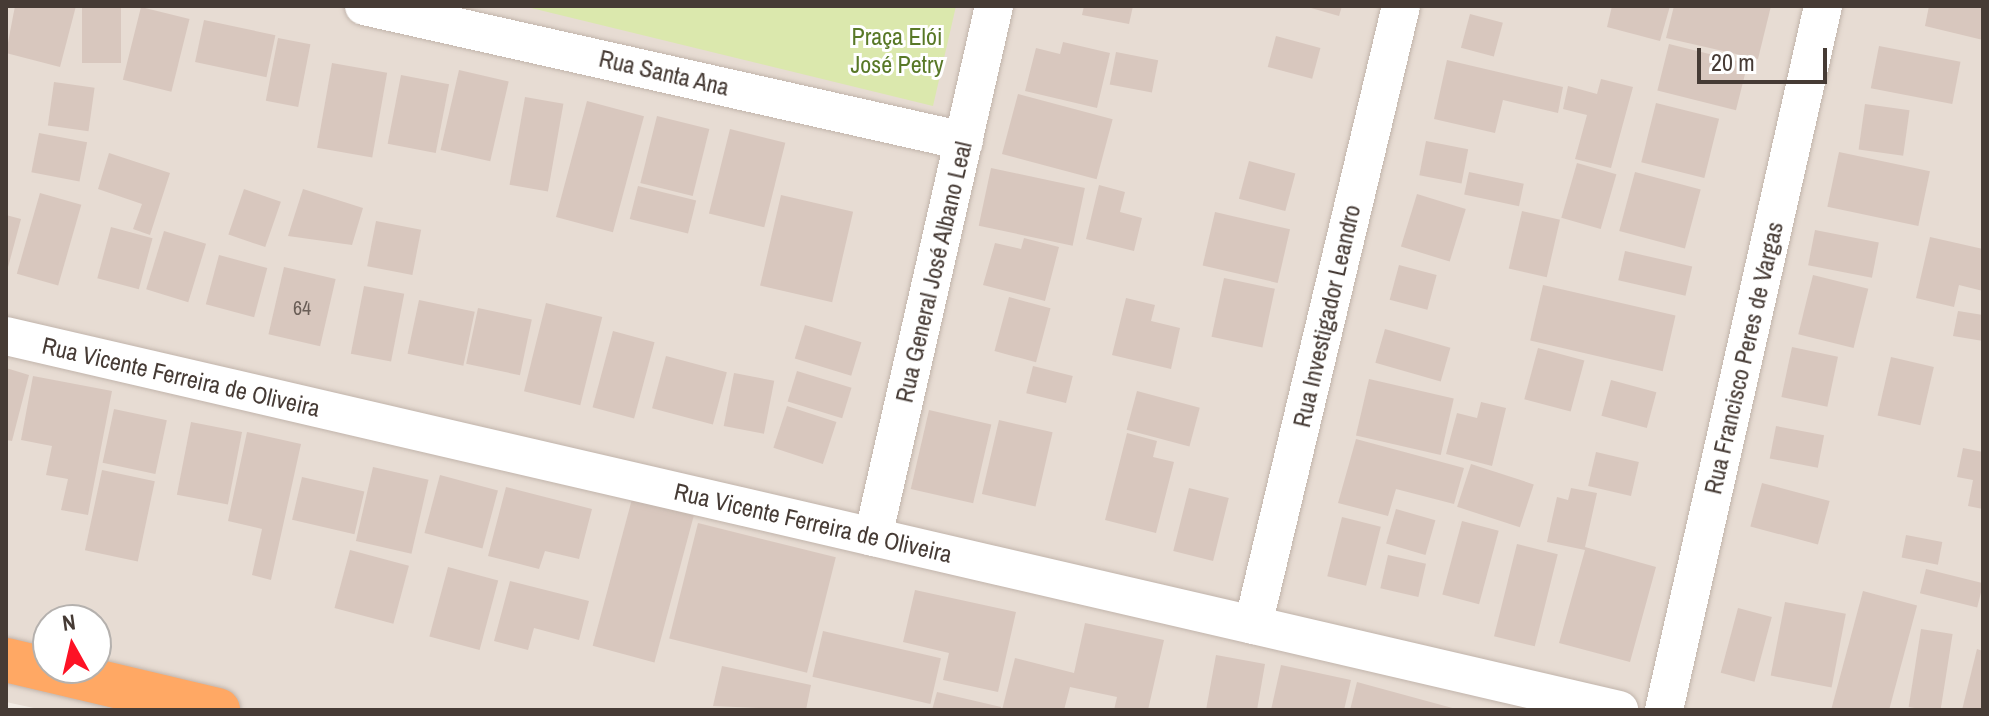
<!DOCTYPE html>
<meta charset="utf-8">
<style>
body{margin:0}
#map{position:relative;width:1989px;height:716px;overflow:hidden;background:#f3ece5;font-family:"Archivo Narrow",sans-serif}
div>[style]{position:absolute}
.residential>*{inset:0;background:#e7dcd3}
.green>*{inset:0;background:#dbe8ad}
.building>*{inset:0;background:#d8c7be;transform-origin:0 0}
.roads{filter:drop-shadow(0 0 2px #c1b4ab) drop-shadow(0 0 2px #c1b4ab)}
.street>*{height:38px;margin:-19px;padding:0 19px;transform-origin:19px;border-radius:19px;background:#fff}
.highway>*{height:44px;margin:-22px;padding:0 22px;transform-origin:22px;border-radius:22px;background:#ffa864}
span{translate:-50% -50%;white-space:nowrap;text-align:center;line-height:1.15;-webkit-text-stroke:6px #fff;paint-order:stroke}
.number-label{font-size:20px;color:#6a5e57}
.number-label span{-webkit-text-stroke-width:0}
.park-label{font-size:24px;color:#587827}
.street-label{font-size:24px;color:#463b35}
.frame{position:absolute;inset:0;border:8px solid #463b35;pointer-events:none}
.north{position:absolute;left:32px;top:604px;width:80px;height:80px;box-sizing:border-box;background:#fff;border:2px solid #b5b1ae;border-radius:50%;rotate:352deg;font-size:22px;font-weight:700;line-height:32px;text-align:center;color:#463b35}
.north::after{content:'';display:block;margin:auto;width:28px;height:36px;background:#fd1225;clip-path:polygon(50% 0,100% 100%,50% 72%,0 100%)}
.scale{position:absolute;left:1697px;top:48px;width:130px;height:36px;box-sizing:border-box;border:4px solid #463b35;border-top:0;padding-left:10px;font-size:24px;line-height:28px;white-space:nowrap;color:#463b35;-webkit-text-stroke:6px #fff;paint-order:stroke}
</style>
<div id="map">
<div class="residential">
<div style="clip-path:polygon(evenodd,6px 6px,1983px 6px,1983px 710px,43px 710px,6px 702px,6px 6px,48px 620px,96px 620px,96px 668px,48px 668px,48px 620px)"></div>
</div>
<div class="green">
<div style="clip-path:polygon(523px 6px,956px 6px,933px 106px)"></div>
</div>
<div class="building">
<div style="clip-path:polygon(15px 6px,76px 6px,60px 67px,6px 53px)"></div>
<div style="left:82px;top:6px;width:39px;height:57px"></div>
<div style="clip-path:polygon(1084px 6px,1133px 6px,1129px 24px,1082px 15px)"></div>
<div style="clip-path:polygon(1304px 6px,1342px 6px,1339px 16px)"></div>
<div style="clip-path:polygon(1612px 6px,1670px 6px,1660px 41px,1607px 27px)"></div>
<div style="clip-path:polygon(1674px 6px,1771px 6px,1758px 59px,1666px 38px)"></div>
<div style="clip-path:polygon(1929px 6px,1983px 6px,1983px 40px,1925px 26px)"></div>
<div style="left:141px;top:7px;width:50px;height:75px;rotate:14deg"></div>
<div style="left:1470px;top:14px;width:34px;height:35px;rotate:15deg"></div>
<div style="left:204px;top:20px;width:73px;height:43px;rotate:12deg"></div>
<div style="left:1276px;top:36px;width:46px;height:32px;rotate:15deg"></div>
<div style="left:278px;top:38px;width:33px;height:64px;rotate:11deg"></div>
<div style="clip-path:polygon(1063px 42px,1110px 53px,1097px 108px,1025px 91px,1036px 48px,1060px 54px)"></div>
<div style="left:1669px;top:44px;width:81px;height:48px;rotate:14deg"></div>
<div style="left:1879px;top:46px;width:83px;height:43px;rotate:11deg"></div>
<div style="left:1116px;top:52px;width:43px;height:33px;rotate:11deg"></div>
<div style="clip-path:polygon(1447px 60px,1563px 87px,1558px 113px,1503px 100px,1495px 133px,1434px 119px)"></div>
<div style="left:332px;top:63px;width:56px;height:86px;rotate:10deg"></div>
<div style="left:459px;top:70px;width:51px;height:82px;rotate:13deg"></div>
<div style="left:401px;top:75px;width:49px;height:70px;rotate:11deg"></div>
<div style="clip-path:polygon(1601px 79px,1633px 87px,1611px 168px,1575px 159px,1587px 115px,1563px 109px,1568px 86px,1597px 94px)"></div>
<div style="left:54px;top:82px;width:41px;height:44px;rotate:8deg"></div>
<div style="left:1018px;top:94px;width:98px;height:62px;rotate:15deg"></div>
<div style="left:525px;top:97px;width:39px;height:89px;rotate:10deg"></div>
<div style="left:587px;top:101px;width:59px;height:120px;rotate:15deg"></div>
<div style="left:1656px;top:103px;width:65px;height:61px;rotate:14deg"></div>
<div style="left:1865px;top:104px;width:45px;height:46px;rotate:8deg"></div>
<div style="left:657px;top:116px;width:54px;height:69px;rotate:14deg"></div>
<div style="left:730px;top:129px;width:57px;height:87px;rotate:14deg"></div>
<div style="left:39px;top:133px;width:49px;height:40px;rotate:11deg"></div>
<div style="left:1426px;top:141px;width:43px;height:35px;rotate:11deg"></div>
<div style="left:1839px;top:152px;width:93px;height:56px;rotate:12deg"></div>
<div style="clip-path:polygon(109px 153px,170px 173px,150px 235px,133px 229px,142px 204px,98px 189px)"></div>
<div style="left:1249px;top:161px;width:48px;height:39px;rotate:15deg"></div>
<div style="left:1577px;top:163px;width:41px;height:57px;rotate:16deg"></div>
<div style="left:991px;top:168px;width:96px;height:59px;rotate:12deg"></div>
<div style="left:1469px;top:172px;width:56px;height:23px;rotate:12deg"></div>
<div style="left:1635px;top:172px;width:68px;height:61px;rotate:15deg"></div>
<div style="clip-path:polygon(1099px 185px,1125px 192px,1120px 212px,1142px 218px,1134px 251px,1086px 239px)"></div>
<div style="left:638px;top:186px;width:60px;height:34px;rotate:14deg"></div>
<div style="left:244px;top:189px;width:39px;height:48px;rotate:19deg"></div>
<div style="clip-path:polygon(303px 189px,363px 208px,352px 245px,288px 236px)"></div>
<div style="left:40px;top:193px;width:43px;height:84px;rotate:16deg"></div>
<div style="left:1417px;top:194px;width:51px;height:55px;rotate:17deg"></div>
<div style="left:781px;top:195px;width:74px;height:93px;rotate:13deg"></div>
<div style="left:1522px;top:211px;width:39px;height:59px;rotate:13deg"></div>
<div style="left:1215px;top:212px;width:77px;height:55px;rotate:13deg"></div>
<div style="clip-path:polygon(6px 215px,21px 219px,7px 271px,6px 271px)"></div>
<div style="left:376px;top:221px;width:46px;height:46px;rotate:11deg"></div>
<div style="left:111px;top:227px;width:43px;height:53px;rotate:15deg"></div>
<div style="left:1815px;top:230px;width:65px;height:36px;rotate:11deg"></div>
<div style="left:164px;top:231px;width:44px;height:61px;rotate:17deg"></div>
<div style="clip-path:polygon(1930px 237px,1983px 249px,1983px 291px,1959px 285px,1954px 307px,1916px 298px)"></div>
<div style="clip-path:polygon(1024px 238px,1059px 247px,1045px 301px,983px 285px,995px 243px,1021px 249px)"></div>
<div style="left:1625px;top:251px;width:69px;height:30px;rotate:13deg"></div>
<div style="left:219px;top:255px;width:50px;height:51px;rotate:15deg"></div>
<div style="left:1399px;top:265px;width:39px;height:36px;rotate:15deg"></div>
<div style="left:284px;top:267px;width:53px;height:69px;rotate:13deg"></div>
<div style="left:1813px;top:275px;width:57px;height:61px;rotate:14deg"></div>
<div style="left:1224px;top:278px;width:52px;height:60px;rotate:12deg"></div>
<div style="left:1543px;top:285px;width:136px;height:57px;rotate:13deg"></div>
<div style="left:364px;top:286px;width:41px;height:69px;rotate:11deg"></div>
<div style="left:1009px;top:297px;width:43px;height:56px;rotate:15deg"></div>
<div style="clip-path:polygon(1126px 298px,1155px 305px,1151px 321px,1180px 328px,1171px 369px,1112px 355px)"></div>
<div style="left:419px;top:300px;width:57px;height:55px;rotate:12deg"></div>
<div style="left:546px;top:303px;width:58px;height:91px;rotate:14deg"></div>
<div style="left:478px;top:308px;width:55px;height:57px;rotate:12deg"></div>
<div style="clip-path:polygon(1958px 311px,1983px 315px,1983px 341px,1953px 336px)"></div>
<div style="left:805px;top:325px;width:59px;height:35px;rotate:17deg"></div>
<div style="left:1385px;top:329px;width:68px;height:35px;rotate:16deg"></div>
<div style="left:613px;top:331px;width:43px;height:79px;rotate:15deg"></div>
<div style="left:1792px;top:347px;width:47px;height:51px;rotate:12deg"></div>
<div style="left:1538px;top:348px;width:48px;height:53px;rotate:15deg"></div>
<div style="left:666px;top:356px;width:63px;height:54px;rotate:15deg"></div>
<div style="left:1891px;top:357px;width:44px;height:60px;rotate:13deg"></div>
<div style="left:1033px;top:366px;width:41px;height:28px;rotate:14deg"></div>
<div style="clip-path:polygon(6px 368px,29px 375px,12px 441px,6px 440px)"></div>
<div style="left:797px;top:371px;width:57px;height:32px;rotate:17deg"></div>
<div style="left:734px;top:373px;width:41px;height:54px;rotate:11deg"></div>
<div style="clip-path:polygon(33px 376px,112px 391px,88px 515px,61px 510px,68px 479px,46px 475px,52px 446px,21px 440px)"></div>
<div style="left:1369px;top:379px;width:87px;height:58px;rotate:13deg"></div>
<div style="left:1611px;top:380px;width:47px;height:37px;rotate:15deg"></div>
<div style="left:1137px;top:391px;width:65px;height:40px;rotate:15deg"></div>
<div style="clip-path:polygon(1481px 402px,1506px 408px,1492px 466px,1446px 454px,1457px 413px,1477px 418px)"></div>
<div style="left:787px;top:406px;width:52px;height:44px;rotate:18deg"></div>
<div style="left:114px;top:409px;width:54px;height:55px;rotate:12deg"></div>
<div style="left:929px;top:410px;width:64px;height:81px;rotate:13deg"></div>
<div style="left:999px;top:420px;width:55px;height:76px;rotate:13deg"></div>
<div style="left:191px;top:422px;width:52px;height:74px;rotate:11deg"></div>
<div style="left:1776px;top:426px;width:49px;height:33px;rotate:11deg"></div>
<div style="clip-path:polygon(247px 432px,301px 444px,271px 580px,252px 575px,262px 529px,228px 521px)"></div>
<div style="clip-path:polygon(1127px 433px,1157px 441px,1153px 457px,1174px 462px,1156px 533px,1105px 520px)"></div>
<div style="clip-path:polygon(1356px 439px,1464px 468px,1454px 504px,1396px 489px,1388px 516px,1338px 503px)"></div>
<div style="clip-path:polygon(1963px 448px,1983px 452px,1983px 509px,1968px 506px,1973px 480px,1957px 477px)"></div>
<div style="left:1596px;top:452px;width:44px;height:35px;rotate:13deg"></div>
<div style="left:1471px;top:464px;width:66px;height:45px;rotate:18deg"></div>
<div style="left:373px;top:467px;width:57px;height:76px;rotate:13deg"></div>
<div style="left:102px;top:470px;width:54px;height:82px;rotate:12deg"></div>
<div style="left:440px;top:475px;width:60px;height:60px;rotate:15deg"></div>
<div style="left:302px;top:477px;width:64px;height:44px;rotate:13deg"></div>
<div style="left:1762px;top:483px;width:70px;height:45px;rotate:15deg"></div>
<div style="clip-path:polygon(506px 487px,592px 509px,579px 559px,545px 551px,539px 569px,488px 556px)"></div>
<div style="left:1189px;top:488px;width:41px;height:65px;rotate:14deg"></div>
<div style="clip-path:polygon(1571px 488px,1597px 493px,1585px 547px,1656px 567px,1630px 662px,1559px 643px,1585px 550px,1547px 542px,1557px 497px,1568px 500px)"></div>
<div style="left:632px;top:499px;width:64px;height:152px;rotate:15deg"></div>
<div style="left:1396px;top:509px;width:41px;height:36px;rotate:16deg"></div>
<div style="left:1342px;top:517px;width:40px;height:61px;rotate:14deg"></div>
<div style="left:1462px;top:521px;width:38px;height:76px;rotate:15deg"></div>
<div style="left:698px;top:523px;width:142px;height:119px;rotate:14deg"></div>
<div style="left:1906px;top:535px;width:37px;height:23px;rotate:11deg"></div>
<div style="left:1517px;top:544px;width:42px;height:95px;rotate:14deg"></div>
<div style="left:350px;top:550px;width:61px;height:60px;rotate:15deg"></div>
<div style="left:1388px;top:555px;width:39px;height:34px;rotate:13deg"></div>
<div style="left:448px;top:567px;width:52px;height:72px;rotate:15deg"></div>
<div style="left:1926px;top:569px;width:59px;height:25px;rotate:14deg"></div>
<div style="clip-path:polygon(510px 581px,589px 601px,579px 640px,534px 628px,528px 650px,494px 641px)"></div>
<div style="clip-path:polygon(915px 590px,1016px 612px,998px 692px,943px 680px,949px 653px,903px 642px)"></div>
<div style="left:1863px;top:591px;width:56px;height:122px;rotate:15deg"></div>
<div style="left:1785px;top:602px;width:62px;height:75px;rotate:11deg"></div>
<div style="left:1738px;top:608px;width:35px;height:67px;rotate:15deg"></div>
<div style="clip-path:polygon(1085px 623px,1164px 640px,1148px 710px,1114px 710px,1117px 697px,1070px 687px,1064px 710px,1002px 710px,1015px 658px,1074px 673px)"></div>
<div style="left:1921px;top:629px;width:32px;height:79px;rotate:9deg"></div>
<div style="left:823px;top:631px;width:121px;height:47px;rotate:13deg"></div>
<div style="clip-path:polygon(1977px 649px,1983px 651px,1983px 710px,1962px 710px)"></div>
<div style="clip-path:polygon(1216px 655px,1265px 664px,1257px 710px,1206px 710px)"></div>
<div style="clip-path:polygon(1281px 665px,1351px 680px,1344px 710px,1271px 710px)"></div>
<div style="clip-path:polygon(722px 666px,811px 685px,806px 710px,713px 706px)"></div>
<div style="clip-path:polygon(1357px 682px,1456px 709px,1455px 710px,1350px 710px)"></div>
<div style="clip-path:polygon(937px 692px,1001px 707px,1000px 710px,932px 710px)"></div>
</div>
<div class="roads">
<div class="street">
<div style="left:364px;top:6px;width:615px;rotate:12.68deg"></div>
<div style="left:6px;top:336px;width:1656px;rotate:13.05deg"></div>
<div style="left:873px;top:537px;width:545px;rotate:-77.16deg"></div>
<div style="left:1253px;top:625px;width:636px;rotate:-76.55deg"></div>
<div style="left:1664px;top:710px;width:722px;rotate:-77.27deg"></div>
</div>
<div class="highway">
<div style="left:6px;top:660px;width:218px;rotate:13.3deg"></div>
</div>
</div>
<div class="number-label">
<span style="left:302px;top:307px">64</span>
</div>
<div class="park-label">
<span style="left:897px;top:51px">Praça Elói<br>José Petry</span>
</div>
<div class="street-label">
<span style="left:664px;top:73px;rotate:13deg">Rua Santa Ana</span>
<span style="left:934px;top:272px;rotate:-77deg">Rua General José Albano Leal</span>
<span style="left:1327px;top:316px;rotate:-77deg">Rua Investigador Leandro</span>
<span style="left:1744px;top:358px;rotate:-77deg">Rua Francisco Peres de Vargas</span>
<span style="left:181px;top:377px;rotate:13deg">Rua Vicente Ferreira de Oliveira</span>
<span style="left:813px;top:523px;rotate:13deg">Rua Vicente Ferreira de Oliveira</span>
</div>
<div class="frame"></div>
<div class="north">N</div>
<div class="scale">20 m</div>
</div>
